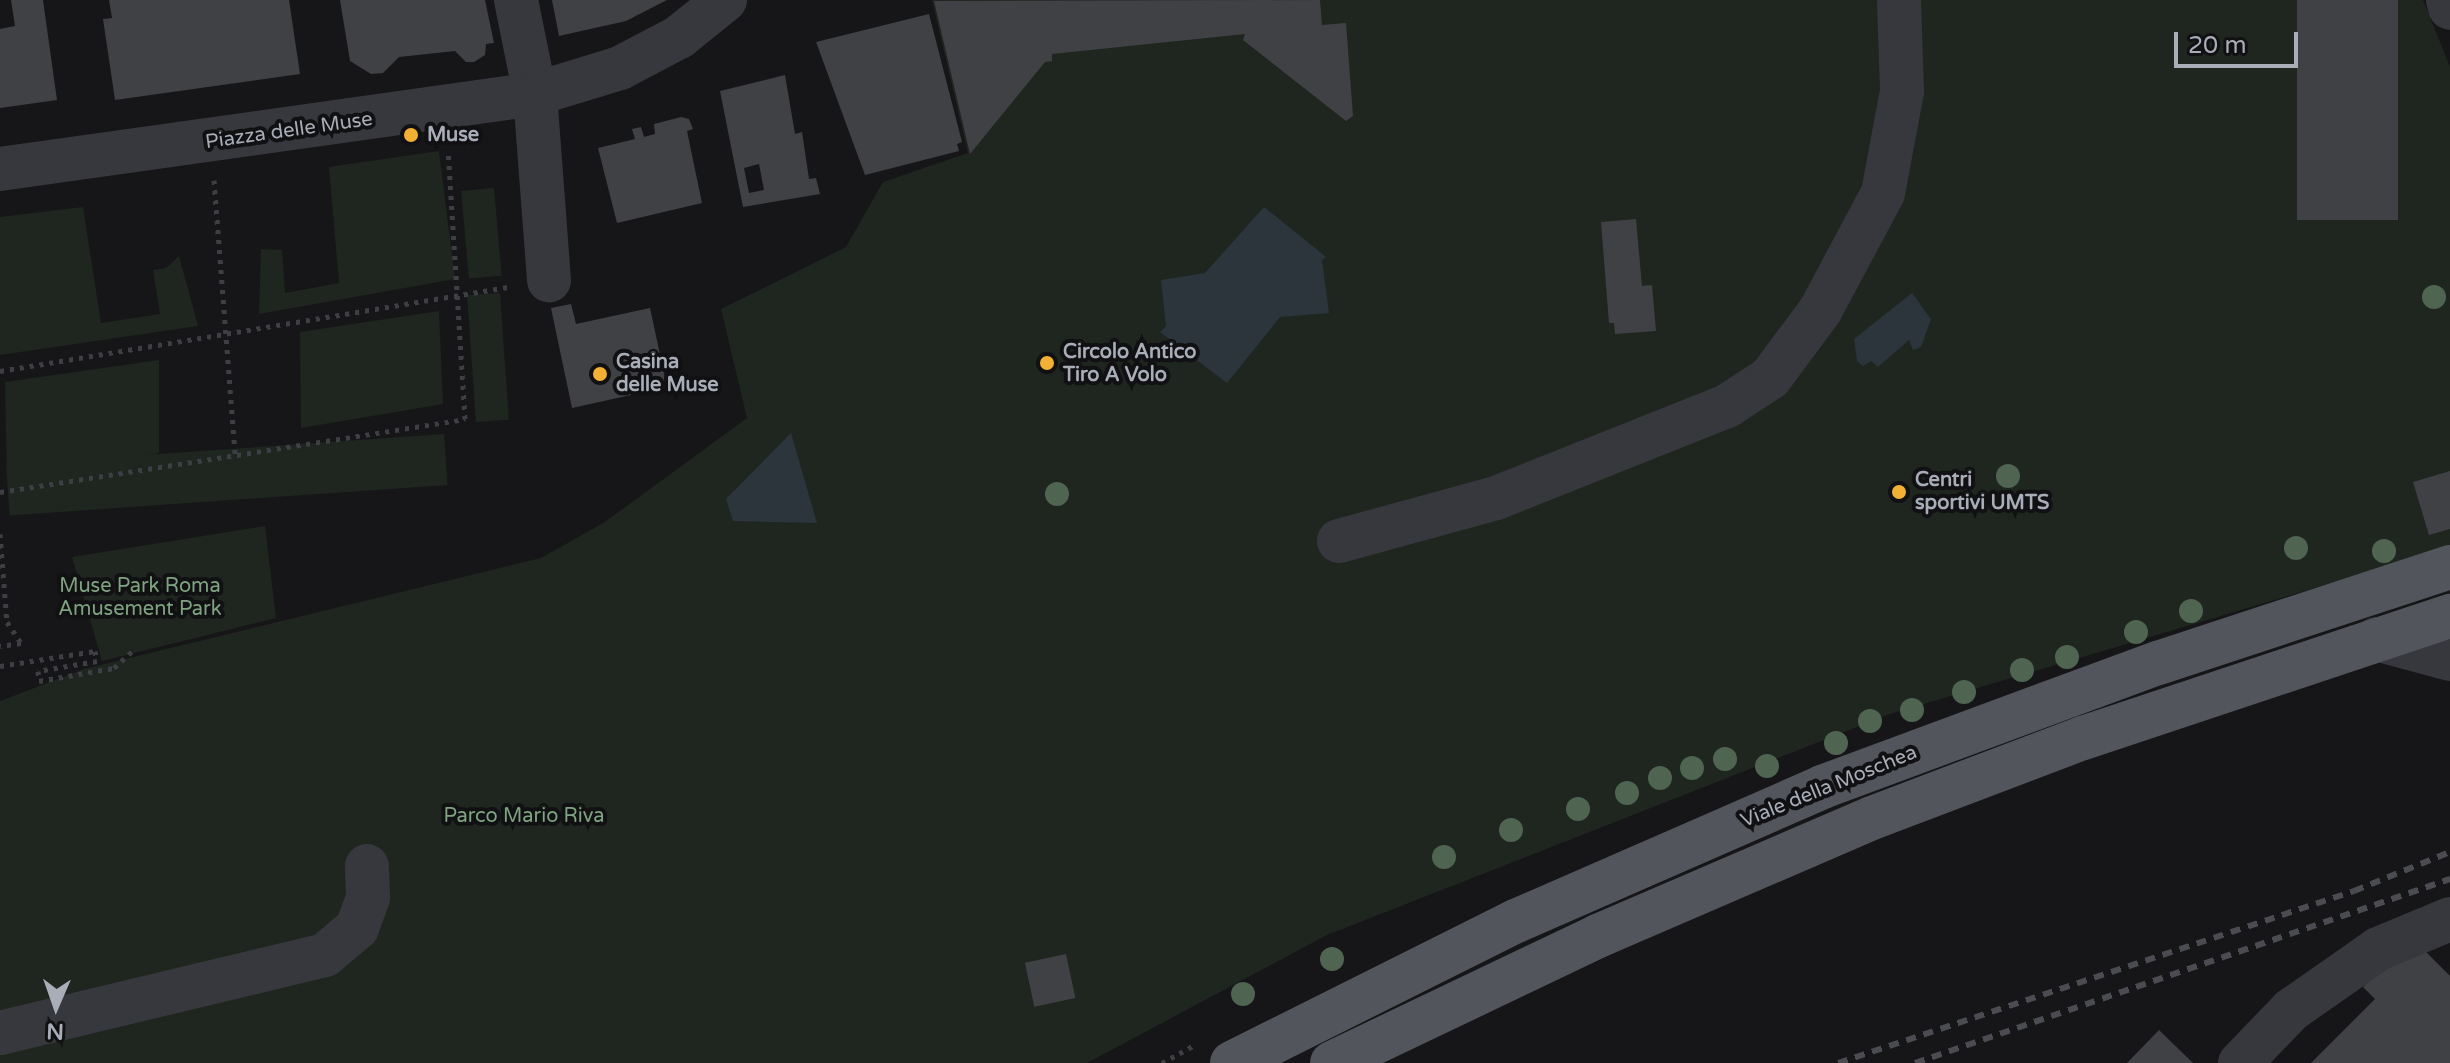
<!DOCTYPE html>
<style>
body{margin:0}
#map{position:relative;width:2450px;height:1063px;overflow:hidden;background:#161618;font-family:"Varela Round",sans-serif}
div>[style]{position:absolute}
.green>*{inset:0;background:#1e261f;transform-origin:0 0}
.water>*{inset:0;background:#2c353c}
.building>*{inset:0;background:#404145;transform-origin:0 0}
.path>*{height:5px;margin-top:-2.5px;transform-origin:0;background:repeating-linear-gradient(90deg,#3d3f44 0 4px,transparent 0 10px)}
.minor>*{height:44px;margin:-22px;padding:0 22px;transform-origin:22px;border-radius:22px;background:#37383d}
.major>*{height:44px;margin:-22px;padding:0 22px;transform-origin:22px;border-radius:22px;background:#53555c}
.rail>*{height:6px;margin-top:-3px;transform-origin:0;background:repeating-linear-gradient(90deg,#4a4c52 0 10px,transparent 0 18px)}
.trees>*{width:24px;height:24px;margin:-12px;border-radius:50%;background:#506452}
.dots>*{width:22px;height:22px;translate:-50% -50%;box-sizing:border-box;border:4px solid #111113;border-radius:50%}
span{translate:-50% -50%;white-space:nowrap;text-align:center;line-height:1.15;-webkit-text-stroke:8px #111113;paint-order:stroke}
.street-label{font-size:20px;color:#a8adb8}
.poi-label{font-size:20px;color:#a8adb8;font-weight:700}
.left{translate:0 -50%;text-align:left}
.park-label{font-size:20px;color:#7fa381}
.north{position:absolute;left:16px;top:967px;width:80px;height:80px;-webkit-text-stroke:6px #111113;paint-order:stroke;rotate:182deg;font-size:22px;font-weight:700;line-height:32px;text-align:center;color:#a8adb8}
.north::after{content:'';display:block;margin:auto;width:28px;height:36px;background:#a8adb8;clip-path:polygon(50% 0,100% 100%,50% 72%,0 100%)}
.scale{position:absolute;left:2174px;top:32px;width:124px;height:36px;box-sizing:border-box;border:4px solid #a8adb8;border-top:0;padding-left:10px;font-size:24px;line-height:28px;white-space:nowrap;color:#a8adb8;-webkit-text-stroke:6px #111113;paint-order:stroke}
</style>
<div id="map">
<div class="green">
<div style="clip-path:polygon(932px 0,2423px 0,2450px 67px,2450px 548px,1890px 714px,1327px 935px,1087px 1063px,0 1063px,0 701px,84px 669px,541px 558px,605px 522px,747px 418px,721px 309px,846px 247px,883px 182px,968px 153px)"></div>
<div style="clip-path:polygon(439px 151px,455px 279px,259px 314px,261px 249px,282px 250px,285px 293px,339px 283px,329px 167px)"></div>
<div style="left:494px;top:188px;width:88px;height:33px;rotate:85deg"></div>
<div style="clip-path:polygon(83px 207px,101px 323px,160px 314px,153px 270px,166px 268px,179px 256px,198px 326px,0 355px,0 217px)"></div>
<div style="left:500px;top:293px;width:127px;height:33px;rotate:86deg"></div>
<div style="clip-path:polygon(439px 311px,443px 404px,301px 428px,300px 332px)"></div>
<div style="clip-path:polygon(159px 360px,159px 453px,7px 479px,5px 382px)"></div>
<div style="left:444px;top:434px;width:51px;height:439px;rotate:86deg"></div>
<div style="clip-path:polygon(265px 526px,276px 618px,102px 661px,72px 557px)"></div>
</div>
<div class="water">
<div style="clip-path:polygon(1264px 207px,1326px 257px,1322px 260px,1329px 313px,1280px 317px,1227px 383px,1160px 332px,1166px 326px,1161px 280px,1205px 273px)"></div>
<div style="clip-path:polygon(1912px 293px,1931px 319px,1921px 347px,1913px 350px,1909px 340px,1878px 367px,1871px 361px,1863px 366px,1857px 361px,1854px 339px)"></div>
<div style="clip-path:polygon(791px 433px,817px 523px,733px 521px,726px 499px)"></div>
</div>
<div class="building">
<div style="clip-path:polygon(11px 0,43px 0,57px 100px,0 108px,0 29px,15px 26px)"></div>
<div style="clip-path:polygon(109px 0,289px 0,300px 74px,115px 100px,103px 19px,112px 18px)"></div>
<div style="clip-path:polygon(340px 0,485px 0,494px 43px,486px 44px,485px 55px,474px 62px,466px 62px,455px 51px,399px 57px,383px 73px,371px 74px,350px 61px)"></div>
<div style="clip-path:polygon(552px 0,667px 0,626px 21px,559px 36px)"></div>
<div style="clip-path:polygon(1320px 0,1322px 25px,1346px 23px,1353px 116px,1346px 121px,1243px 40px,1245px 34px,1052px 54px,1052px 61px,1045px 62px,970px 154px,934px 1px)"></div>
<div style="left:2297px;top:0;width:101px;height:220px"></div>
<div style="clip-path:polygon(929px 14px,962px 142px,957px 144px,959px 151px,865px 175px,816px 42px)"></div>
<div style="clip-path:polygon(evenodd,785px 75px,795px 134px,802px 132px,809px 179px,816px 178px,820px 194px,743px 207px,720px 91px,785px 75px,759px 164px,764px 190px,749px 193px,744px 168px,759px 164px)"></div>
<div style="clip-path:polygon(681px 117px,689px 119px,693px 129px,687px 131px,702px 203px,617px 223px,598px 148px,635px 139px,632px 129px,641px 127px,644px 137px,655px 134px,654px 124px)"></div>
<div style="clip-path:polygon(1636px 219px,1642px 286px,1652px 285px,1656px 331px,1615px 334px,1614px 323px,1609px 323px,1601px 222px)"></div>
<div style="clip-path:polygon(571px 304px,576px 324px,650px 308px,667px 387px,572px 408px,551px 308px)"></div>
<div style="clip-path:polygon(2450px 471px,2450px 529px,2429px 535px,2413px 482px)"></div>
<div style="clip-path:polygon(2412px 938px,2450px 976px,2450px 1063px,2311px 1063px,2375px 999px,2363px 987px)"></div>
<div style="left:1066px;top:954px;width:45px;height:42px;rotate:78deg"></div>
<div style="clip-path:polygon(2159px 1030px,2193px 1063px,2127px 1063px)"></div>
</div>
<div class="path">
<div style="left:214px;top:180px;width:277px;rotate:85.6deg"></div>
<div style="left:0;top:371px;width:515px;rotate:-9.39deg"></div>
<div style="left:0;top:492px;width:471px;rotate:-8.9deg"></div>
<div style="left:465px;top:419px;width:270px;rotate:-93.6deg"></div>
<div style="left:0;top:534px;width:88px;rotate:85.5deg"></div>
<div style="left:7px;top:622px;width:25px;rotate:56deg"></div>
<div style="left:21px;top:643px;width:21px;rotate:172deg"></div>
<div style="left:0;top:666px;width:96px;rotate:-9deg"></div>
<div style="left:95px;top:651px;width:10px;rotate:79deg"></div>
<div style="left:97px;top:661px;width:60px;rotate:170.4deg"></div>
<div style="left:38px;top:671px;width:10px;rotate:84deg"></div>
<div style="left:39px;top:681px;width:76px;rotate:-9.8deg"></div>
<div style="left:114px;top:668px;width:26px;rotate:-43deg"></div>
<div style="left:1162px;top:1063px;width:35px;rotate:-29deg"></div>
</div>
<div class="minor">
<div style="left:516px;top:0;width:96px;rotate:78.6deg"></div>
<div style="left:535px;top:94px;width:187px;rotate:85.7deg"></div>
<div style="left:2448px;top:0;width:8px;rotate:76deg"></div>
<div style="left:0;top:169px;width:540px;rotate:-7.98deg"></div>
<div style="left:535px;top:94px;width:89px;rotate:-17deg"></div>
<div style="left:620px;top:68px;width:67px;rotate:-27.7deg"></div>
<div style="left:679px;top:37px;width:59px;rotate:-38.8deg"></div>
<div style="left:1339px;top:541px;width:163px;rotate:-15.3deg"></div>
<div style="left:1496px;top:498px;width:249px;rotate:-21.7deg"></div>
<div style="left:1727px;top:406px;width:51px;rotate:-33.1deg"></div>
<div style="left:1770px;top:378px;width:84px;rotate:-53.3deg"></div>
<div style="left:1820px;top:311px;width:134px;rotate:-61.9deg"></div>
<div style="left:1883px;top:193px;width:104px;rotate:-79.4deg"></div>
<div style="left:1902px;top:91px;width:91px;rotate:-91.9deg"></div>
<div style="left:2376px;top:639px;width:77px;rotate:15.1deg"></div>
<div style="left:0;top:1033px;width:334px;rotate:-13.5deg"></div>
<div style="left:325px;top:955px;width:42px;rotate:-40.2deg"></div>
<div style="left:357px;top:928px;width:33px;rotate:-70deg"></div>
<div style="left:368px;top:897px;width:31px;rotate:-92deg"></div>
<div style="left:2240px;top:1063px;width:74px;rotate:-46.1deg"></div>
<div style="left:2291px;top:1010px;width:106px;rotate:-35deg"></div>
<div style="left:2378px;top:949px;width:78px;rotate:-22.6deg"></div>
</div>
<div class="major">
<div style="left:1232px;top:1063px;width:318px;rotate:-26.6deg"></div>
<div style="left:1516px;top:921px;width:334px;rotate:-23.6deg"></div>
<div style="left:1822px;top:787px;width:358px;rotate:-20.3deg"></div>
<div style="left:2158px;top:663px;width:307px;rotate:-18.2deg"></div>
<div style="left:1332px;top:1063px;width:295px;rotate:-25.5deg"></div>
<div style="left:1598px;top:936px;width:298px;rotate:-23.3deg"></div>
<div style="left:1872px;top:818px;width:226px;rotate:-20.8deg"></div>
<div style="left:2083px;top:738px;width:387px;rotate:-18.4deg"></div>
</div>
<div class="rail">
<div style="left:1838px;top:1063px;width:544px;rotate:-18.43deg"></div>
<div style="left:2354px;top:891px;width:104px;rotate:-22.1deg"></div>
<div style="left:1915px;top:1063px;width:566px;rotate:-18.98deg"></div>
</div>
<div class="trees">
<div style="left:2434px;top:297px"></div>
<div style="left:2008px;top:476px"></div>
<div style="left:1057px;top:494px"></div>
<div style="left:2296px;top:548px"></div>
<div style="left:2384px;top:551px"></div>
<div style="left:2191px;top:611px"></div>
<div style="left:2136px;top:632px"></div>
<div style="left:2067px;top:657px"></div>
<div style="left:2022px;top:670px"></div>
<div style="left:1964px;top:692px"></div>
<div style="left:1912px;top:710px"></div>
<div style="left:1870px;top:721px"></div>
<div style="left:1836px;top:743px"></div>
<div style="left:1725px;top:759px"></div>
<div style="left:1767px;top:766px"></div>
<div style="left:1692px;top:768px"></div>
<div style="left:1660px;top:778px"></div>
<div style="left:1627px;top:793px"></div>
<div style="left:1578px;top:809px"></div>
<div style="left:1511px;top:830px"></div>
<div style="left:1444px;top:857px"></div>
<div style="left:1332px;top:959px"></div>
<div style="left:1243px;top:994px"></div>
</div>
<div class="dots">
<div style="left:411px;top:135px;background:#f2b134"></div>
<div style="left:1047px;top:363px;background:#f2b134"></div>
<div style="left:600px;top:374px;background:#f2b134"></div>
<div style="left:1899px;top:492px;background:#f2b134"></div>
</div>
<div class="street-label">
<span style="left:289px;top:131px;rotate:-8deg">Piazza delle Muse</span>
<span style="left:1829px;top:787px;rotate:-22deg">Viale della Moschea</span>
</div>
<div class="poi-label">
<span class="left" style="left:427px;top:135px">Muse</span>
<span class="left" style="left:1063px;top:364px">Circolo Antico<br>Tiro A Volo</span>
<span class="left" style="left:616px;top:374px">Casina<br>delle Muse</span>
<span class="left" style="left:1915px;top:492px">Centri<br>sportivi UMTS</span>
</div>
<div class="park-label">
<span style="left:140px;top:598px">Muse Park Roma<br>Amusement Park</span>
<span style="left:524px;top:816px">Parco Mario Riva</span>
</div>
<div class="north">N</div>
<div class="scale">20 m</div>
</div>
